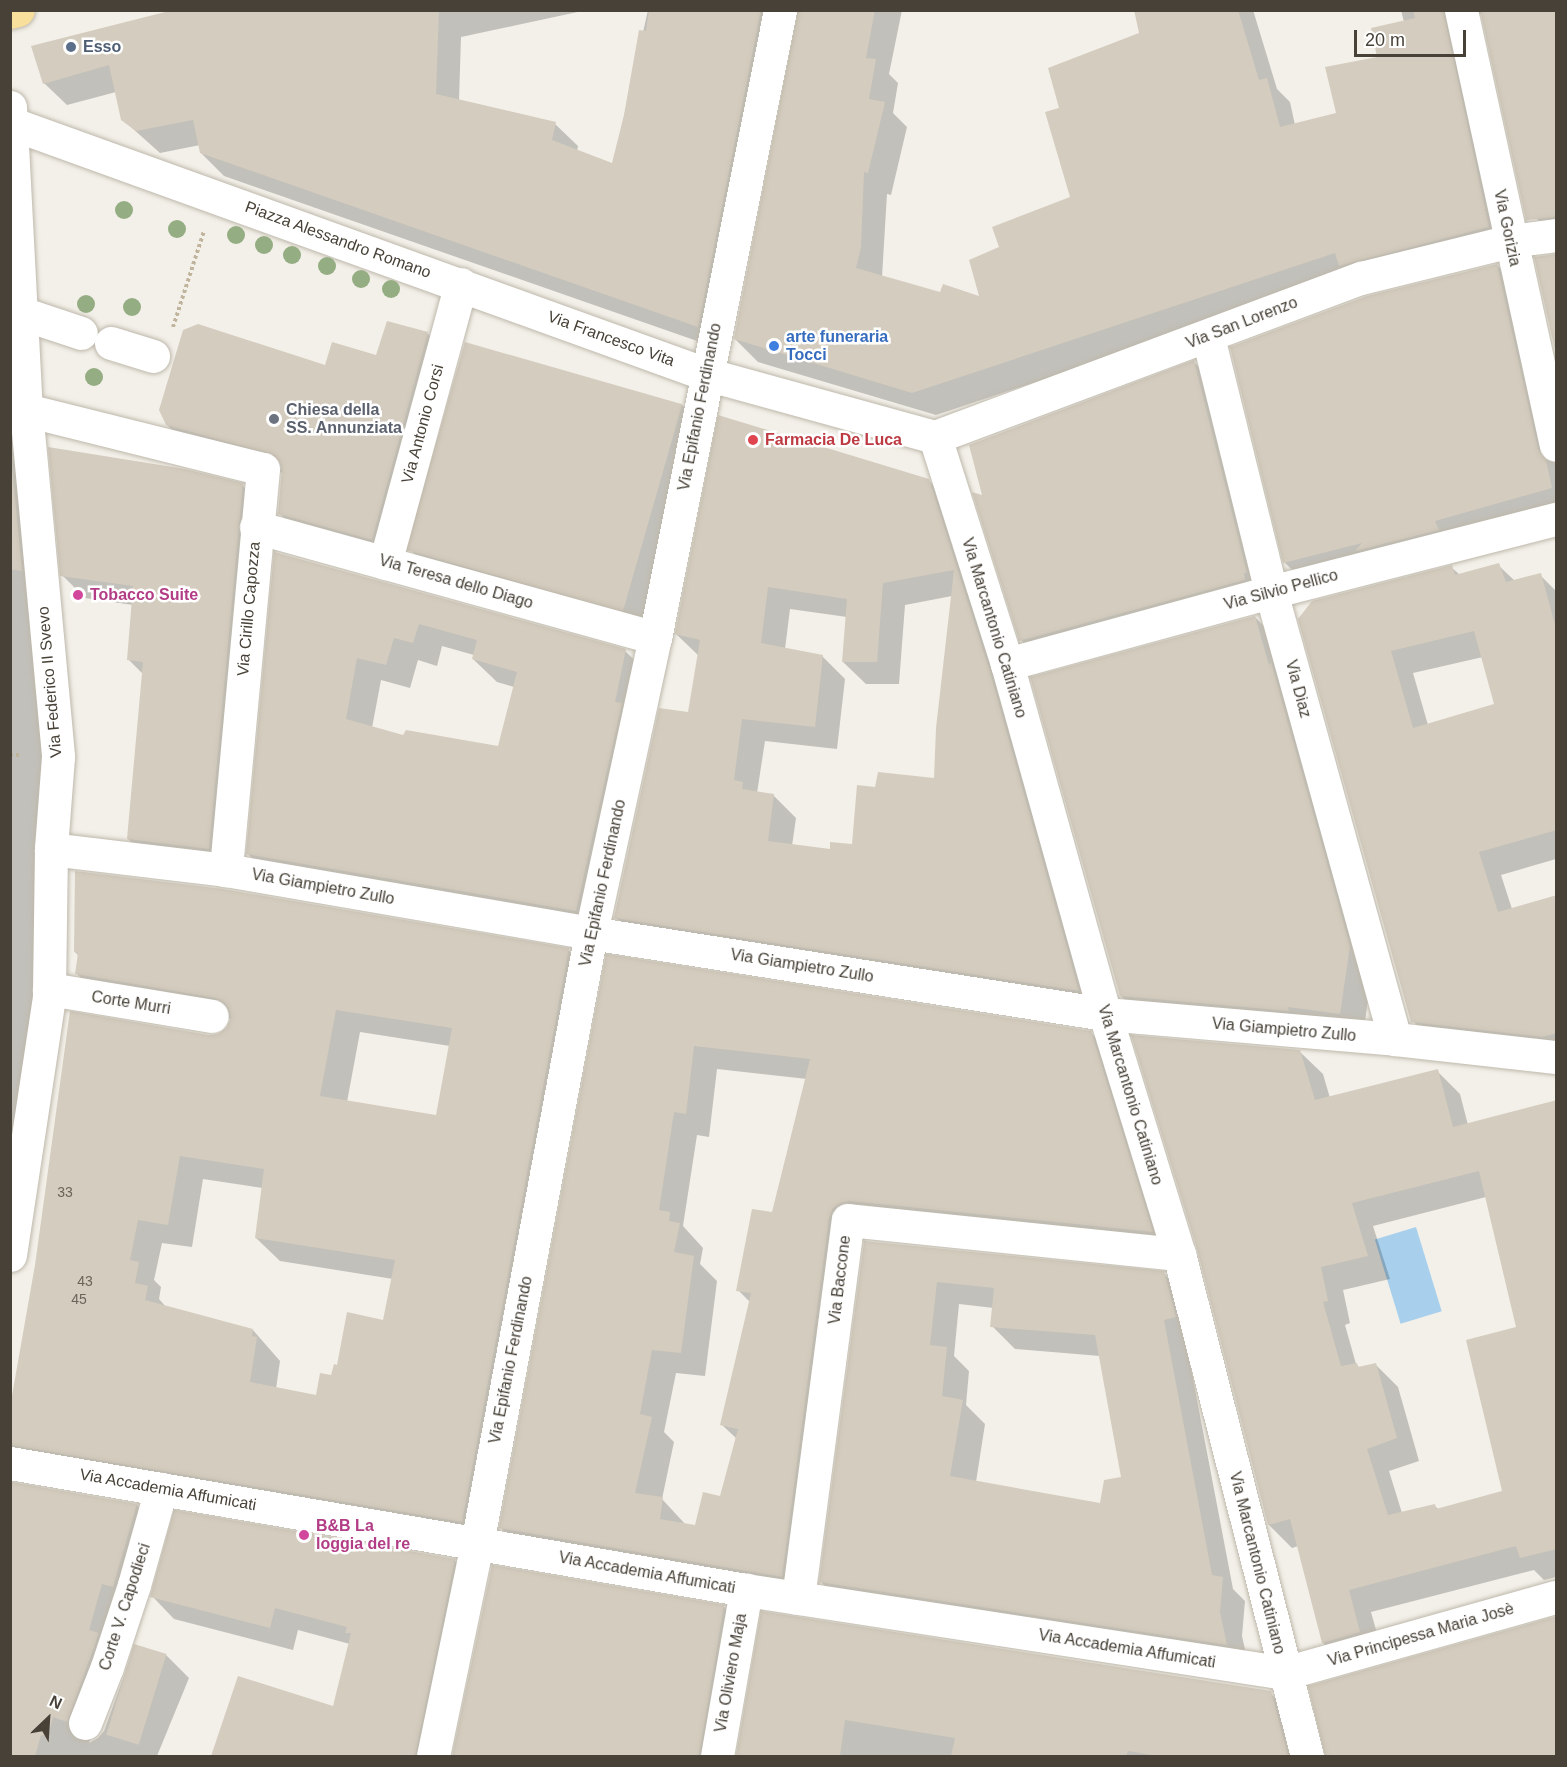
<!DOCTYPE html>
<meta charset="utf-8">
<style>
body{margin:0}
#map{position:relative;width:1567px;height:1767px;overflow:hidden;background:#f3f0e9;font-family:Arial,sans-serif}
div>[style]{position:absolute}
.water>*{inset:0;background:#a8d0ed;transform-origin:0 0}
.shadow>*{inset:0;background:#0003}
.building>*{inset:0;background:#d4ccbe;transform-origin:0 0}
.path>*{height:4px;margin-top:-2px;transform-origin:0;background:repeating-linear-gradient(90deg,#c0b49d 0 3px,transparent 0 6px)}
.roads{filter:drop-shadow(0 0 2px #beb8ab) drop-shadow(0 0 2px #beb8ab)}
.minor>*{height:33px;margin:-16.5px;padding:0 16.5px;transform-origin:16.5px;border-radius:16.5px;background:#fff}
.major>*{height:33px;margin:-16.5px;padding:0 16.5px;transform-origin:16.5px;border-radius:16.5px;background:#f9df9c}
.trees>*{width:18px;height:18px;margin:-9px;border-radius:50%;background:#95ad82}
.dots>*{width:16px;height:16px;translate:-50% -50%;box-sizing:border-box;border:3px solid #fff;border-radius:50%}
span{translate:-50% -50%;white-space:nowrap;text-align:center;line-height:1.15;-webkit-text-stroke:5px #fff;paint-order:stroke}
.number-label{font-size:14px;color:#6a6459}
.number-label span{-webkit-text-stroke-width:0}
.service-label{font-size:16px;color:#4e5e75;font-weight:700}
.left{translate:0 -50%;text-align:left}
.street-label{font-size:16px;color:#474137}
.shop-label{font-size:16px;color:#366cbe;font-weight:700}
.worship-label{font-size:16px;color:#5b616d;font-weight:700}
.health-label{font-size:16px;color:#be3a42;font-weight:700}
.hotel-label{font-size:16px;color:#b23c85;font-weight:700}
.frame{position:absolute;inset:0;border:12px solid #474137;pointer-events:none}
.north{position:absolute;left:18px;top:1689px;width:60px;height:60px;-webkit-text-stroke:4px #fff;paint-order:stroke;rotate:25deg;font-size:16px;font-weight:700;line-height:24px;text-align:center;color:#474137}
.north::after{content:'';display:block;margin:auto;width:21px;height:27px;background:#474137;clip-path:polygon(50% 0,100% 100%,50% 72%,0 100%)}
.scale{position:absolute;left:1354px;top:30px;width:112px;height:27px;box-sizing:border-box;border:3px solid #474137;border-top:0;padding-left:8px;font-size:18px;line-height:21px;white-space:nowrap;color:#474137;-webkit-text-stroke:4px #fff;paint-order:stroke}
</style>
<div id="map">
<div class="water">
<div style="left:1416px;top:1227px;width:88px;height:43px;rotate:73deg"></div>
</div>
<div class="shadow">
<div style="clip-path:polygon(180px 10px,587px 10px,461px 37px,459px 101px,555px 124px,578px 146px,577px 151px,613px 165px,648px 10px,902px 10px,889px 74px,898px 83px,893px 113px,907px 127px,891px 195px,887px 194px,882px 277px,941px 293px,982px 298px,1001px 248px,1072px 198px,1061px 109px,1141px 34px,1135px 10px,1253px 10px,1277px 89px,1290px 102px,1295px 125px,1338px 114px,1404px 22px,1401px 10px,1556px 10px,1556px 229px,1548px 230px,1525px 207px,1483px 14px,1480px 14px,1471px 19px,1511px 249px,1352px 277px,936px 415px,758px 362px,735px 339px,800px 15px,788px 21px,720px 349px,224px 176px,201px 153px,200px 145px,160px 153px,122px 119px,116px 92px,67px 105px,44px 83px)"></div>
<div style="clip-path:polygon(1497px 265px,1520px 288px,1556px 457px,1556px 517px,1308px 585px,1285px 563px)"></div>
<div style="clip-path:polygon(388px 322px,428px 334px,451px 357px,395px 562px,303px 536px,279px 513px,283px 473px,191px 448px,167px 425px,325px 367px,377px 357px)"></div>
<div style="clip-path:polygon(1194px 362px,1217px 385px,1269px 596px,1044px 664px,1021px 640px,984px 497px)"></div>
<div style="clip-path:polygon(10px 374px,54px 784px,29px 1122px,10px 1215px)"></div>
<div style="clip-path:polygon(682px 405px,705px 429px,664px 637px,433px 573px,410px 549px)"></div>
<div style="clip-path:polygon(evenodd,928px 480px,951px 503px,1101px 1013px,638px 940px,615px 917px,689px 714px,699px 656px,676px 634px,928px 480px,952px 596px,935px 780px,877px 788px,854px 846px,832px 850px,792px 846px,796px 818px,773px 795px,757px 793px,765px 741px,837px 749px,845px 679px,822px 656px,785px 649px,790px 609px,847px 617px,843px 662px,866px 684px,899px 684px,905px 605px,952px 596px)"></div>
<div style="clip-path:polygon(242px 485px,265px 508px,231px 871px,151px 861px,128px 839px,143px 674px,128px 659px,133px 605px,85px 598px,62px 575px)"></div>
<div style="clip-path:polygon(evenodd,276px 553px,625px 651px,649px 674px,600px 934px,271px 878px,248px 854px,276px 553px,442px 646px,474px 655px,473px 659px,497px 682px,514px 687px,499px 748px,404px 737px,372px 728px,381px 680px,410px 688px,418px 660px,437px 666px,442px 646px)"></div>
<div style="clip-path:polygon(evenodd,1498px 565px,1515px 581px,1540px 575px,1556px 591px,1556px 859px,1501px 875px,1512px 909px,1556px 896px,1556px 1058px,1436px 1044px,1413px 1021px,1300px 619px,1451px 567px,1460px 575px,1498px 565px,1483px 657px,1496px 705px,1428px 725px,1413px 673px,1483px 657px)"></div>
<div style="clip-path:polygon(1255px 617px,1278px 641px,1372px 970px,1363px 1036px,1144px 1019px,1121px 996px)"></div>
<div style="clip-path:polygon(evenodd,568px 950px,592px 973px,485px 1545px,10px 1449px,10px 1421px,209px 1036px,219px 1035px,227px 1029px,232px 1019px,100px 997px,77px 974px,79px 956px,75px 952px,568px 950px,360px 1032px,450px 1046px,437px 1117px,347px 1102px,360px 1032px,568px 950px,203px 1179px,263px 1188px,256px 1238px,280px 1261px,393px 1279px,384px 1322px,339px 1367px,317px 1397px,276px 1389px,280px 1361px,253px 1330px,167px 1308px,159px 1299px,161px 1287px,154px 1280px,162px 1243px,192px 1247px,203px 1179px)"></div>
<div style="clip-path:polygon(evenodd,607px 956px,1090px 1032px,1114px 1056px,1175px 1255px,857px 1232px,805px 1599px,524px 1551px,501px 1528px,607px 956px,717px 1069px,807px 1079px,773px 1214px,738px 1290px,750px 1302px,721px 1424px,737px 1439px,722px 1497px,696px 1527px,686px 1525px,662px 1499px,674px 1442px,664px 1432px,676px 1373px,705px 1376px,717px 1281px,700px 1264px,703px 1248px,683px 1226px,697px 1135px,709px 1137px,717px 1069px)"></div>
<div style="clip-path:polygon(evenodd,1299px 1051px,1323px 1074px,1330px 1098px,1437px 1071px,1460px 1094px,1468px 1125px,1556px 1102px,1556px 1577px,1544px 1580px,1534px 1570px,1371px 1612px,1383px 1655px,1346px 1665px,1323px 1643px,1298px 1546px,1292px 1548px,1269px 1525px,1299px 1051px,1486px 1197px,1518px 1329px,1504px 1492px,1439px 1510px,1434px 1505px,1402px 1513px,1389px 1471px,1419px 1461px,1398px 1387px,1375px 1364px,1360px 1368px,1356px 1364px,1345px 1325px,1350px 1323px,1343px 1290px,1390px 1279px,1373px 1226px,1486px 1197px)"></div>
<div style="clip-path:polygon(evenodd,865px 1242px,1163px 1273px,1187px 1296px,1186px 1342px,1233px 1589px,1245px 1601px,1242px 1636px,1249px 1667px,844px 1605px,821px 1582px,865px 1242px,959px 1304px,994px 1308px,992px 1326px,1015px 1349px,1100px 1356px,1123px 1478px,1101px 1504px,976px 1482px,985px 1424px,966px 1405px,969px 1371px,954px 1356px,959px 1304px)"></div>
<div style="clip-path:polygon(10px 1482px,137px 1505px,159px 1528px,121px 1657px,89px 1743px,98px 1738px,104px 1731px,135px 1646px,166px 1655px,189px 1678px,157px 1756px,10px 1756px)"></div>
<div style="clip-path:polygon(454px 1560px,477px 1583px,441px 1756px,212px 1756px,239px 1678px,334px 1708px,350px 1644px,298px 1630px,293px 1650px,174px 1619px,152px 1596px)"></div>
<div style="clip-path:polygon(493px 1567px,724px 1607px,747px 1630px,724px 1756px,454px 1756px)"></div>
<div style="clip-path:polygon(763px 1613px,1270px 1693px,1294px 1716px,1304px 1756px,737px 1756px)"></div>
<div style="clip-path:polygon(1556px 1618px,1556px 1756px,1327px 1756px,1327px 1752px)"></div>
</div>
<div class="building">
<div style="clip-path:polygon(173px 10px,439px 10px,436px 94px,556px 122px,552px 140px,612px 163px,624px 115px,639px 30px,646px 31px,649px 10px,761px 10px,698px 327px,200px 153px,193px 120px,136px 131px,121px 120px,109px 65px,43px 84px,31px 46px)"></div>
<div style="clip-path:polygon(798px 10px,875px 10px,866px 58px,876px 59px,869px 99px,885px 102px,868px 173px,864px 172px,861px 247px,856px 268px,940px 292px,943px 284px,979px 296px,969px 260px,999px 247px,992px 227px,1070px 197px,1045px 112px,1059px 108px,1048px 68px,1139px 33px,1134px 10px,1238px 10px,1259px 80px,1267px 78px,1280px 127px,1336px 113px,1325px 67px,1377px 57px,1371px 28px,1415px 18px,1413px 10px,1443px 10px,1489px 227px,1339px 266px,1335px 253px,912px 393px,734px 339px)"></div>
<div style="clip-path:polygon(1480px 10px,1557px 10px,1557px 217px,1526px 220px)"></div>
<div style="clip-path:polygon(1557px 254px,1557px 359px,1534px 257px)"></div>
<div style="clip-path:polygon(1497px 264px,1538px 449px,1546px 460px,1552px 488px,1435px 521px,1439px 530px,1355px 551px,1362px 543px,1283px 563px,1230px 347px,1367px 296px)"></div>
<div style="clip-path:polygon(387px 321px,428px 332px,372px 540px,278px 514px,282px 470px,275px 455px,166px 425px,159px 410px,183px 330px,198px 324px,325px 365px,332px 342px,376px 355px)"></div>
<div style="left:465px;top:342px;width:226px;height:216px;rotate:16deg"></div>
<div style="clip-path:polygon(1194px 360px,1247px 573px,1244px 573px,1245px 580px,1019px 641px,972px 492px,982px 495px,969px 445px)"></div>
<div style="clip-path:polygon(evenodd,718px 415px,929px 479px,989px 669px,1079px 991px,614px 918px,659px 708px,688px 712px,700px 640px,675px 634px,718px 415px,954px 570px,936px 728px,934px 778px,878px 772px,875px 787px,857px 785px,852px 844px,830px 842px,830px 849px,768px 841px,774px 794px,742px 789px,743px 782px,734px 780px,742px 719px,815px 727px,823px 655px,761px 643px,768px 587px,847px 599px,842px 662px,877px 662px,883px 583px,954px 570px)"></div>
<div style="clip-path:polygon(10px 446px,22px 571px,10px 569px)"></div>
<div style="clip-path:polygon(48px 447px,185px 469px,243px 483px,209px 849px,127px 839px,143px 662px,127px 660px,133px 586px,60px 576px)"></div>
<div style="clip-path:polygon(evenodd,274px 552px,626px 649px,615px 702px,622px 703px,576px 911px,246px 854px,274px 552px,419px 624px,477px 640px,472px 659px,517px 672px,498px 746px,406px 730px,403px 735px,346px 719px,357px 658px,386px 665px,394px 638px,413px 643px,419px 624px)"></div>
<div style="clip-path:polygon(evenodd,1499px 563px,1506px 582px,1541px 573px,1557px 632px,1557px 830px,1479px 852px,1498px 912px,1557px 895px,1557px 1033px,1542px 1037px,1411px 1022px,1298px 619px,1312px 601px,1452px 565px,1455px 575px,1499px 563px,1474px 631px,1494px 704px,1413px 728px,1391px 651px,1474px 631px)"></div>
<div style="clip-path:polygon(1255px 616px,1269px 665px,1271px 662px,1350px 946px,1340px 1014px,1288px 1007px,1289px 1011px,1120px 996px,1030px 677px)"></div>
<div style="clip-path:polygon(evenodd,75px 871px,223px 889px,569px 948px,462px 1522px,10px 1445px,10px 1407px,35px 1265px,70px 1011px,209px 1035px,218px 1034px,226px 1028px,231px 1018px,229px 1009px,224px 1002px,215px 998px,75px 974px,78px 953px,74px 952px,75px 871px,336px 1010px,452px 1028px,436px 1115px,320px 1096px,336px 1010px,75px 871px,180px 1156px,264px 1169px,255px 1238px,395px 1260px,383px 1320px,347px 1312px,337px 1365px,334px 1364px,331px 1375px,320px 1373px,316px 1395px,250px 1382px,257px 1337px,252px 1336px,253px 1329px,145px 1300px,148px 1286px,135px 1283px,139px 1262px,130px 1260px,138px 1220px,168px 1225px,180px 1156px)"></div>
<div style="clip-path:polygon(evenodd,606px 954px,1091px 1031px,1153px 1232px,850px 1201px,841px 1203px,833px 1208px,829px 1218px,782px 1577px,499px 1528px,606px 954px,694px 1046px,810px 1059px,772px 1212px,752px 1209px,736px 1291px,751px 1293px,720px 1425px,738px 1429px,720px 1496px,703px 1492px,695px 1525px,660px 1519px,663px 1497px,635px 1493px,652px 1417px,640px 1414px,652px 1350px,681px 1353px,694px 1256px,674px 1252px,680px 1223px,669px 1221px,670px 1212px,659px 1210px,674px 1112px,686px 1114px,694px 1046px)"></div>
<div style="clip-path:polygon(evenodd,1131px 1035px,1300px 1050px,1315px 1100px,1438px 1069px,1453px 1127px,1557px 1100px,1557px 1549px,1520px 1558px,1516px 1546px,1349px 1590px,1360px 1632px,1322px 1643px,1290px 1519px,1268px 1525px,1197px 1249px,1131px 1035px,1479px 1171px,1516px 1327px,1466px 1340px,1502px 1491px,1436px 1509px,1435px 1504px,1388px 1515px,1367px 1449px,1397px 1438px,1376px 1363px,1358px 1367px,1357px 1363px,1341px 1366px,1323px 1302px,1328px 1301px,1321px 1267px,1368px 1256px,1352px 1203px,1479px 1171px)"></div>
<div style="clip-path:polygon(evenodd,864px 1241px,1164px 1271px,1176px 1317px,1164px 1320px,1212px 1575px,1223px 1577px,1220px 1612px,1227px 1645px,819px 1582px,864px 1241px,937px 1282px,994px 1288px,990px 1327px,1095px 1335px,1121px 1477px,1104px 1480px,1100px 1503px,950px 1476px,963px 1400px,942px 1396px,947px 1347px,930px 1345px,937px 1282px)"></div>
<div style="clip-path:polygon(10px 1482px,137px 1504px,113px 1587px,102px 1584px,89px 1630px,99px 1633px,67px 1722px,53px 1717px,48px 1736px,41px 1735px,35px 1756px,10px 1756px)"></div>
<div style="clip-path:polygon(174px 1510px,455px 1559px,415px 1756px,211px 1756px,238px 1676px,333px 1706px,351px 1633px,345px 1633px,347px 1627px,275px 1608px,270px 1628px,150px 1597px)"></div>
<div style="clip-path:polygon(492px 1565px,724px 1605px,699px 1756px,452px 1756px)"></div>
<div style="clip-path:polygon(761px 1611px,1271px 1691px,1288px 1756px,1158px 1756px,1128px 1751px,1126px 1756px,951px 1756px,955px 1738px,845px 1720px,840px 1756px,736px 1756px)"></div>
<div style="clip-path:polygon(1557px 1616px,1557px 1756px,1325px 1756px,1308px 1686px)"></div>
<div style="left:134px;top:1644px;width:34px;height:95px;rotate:17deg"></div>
</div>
<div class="path">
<div style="left:173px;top:327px;width:101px;rotate:-72.1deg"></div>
<div style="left:10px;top:755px;width:12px"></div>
</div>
<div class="roads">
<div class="minor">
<div style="left:1461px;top:10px;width:445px;rotate:77.7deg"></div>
<div style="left:10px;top:107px;width:303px;rotate:87deg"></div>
<div style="left:26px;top:410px;width:348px;rotate:84.7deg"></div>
<div style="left:58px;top:757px;width:92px;rotate:94.4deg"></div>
<div style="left:51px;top:849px;width:148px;rotate:90.8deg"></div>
<div style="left:49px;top:997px;width:261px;rotate:98.6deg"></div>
<div style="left:13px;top:124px;width:737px;rotate:19.84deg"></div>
<div style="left:706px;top:374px;width:238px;rotate:15.4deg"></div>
<div style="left:21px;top:313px;width:63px;rotate:18.4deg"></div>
<div style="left:1208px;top:337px;width:263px;rotate:76.1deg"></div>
<div style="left:1271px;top:592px;width:464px;rotate:74.5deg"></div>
<div style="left:111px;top:343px;width:44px;rotate:17.2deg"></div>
<div style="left:26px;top:410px;width:244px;rotate:14deg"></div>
<div style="left:263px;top:469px;width:403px;rotate:95.3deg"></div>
<div style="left:935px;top:437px;width:238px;rotate:72.4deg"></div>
<div style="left:1007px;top:664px;width:363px;rotate:74.4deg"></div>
<div style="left:1105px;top:1014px;width:251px;rotate:72.9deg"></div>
<div style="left:1179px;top:1254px;width:518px;rotate:75.7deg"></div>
<div style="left:935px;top:437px;width:455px;rotate:-20.5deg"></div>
<div style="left:1361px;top:278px;width:154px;rotate:-13.9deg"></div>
<div style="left:1510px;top:241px;width:46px;rotate:-7.4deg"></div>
<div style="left:256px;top:527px;width:414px;rotate:15.5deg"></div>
<div style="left:385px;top:563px;width:289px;rotate:-74.8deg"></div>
<div style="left:1007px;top:664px;width:274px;rotate:-15.3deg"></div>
<div style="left:1271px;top:592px;width:294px;rotate:-14.4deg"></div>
<div style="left:51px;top:849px;width:176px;rotate:6.8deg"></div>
<div style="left:226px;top:870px;width:370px;rotate:9.8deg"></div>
<div style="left:591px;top:933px;width:520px;rotate:8.96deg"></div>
<div style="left:1105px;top:1014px;width:291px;rotate:4.9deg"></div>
<div style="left:1395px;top:1039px;width:162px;rotate:6.4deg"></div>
<div style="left:49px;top:989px;width:165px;rotate:9.4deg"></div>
<div style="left:10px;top:1463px;width:747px;rotate:9.79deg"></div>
<div style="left:746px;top:1590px;width:545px;rotate:8.75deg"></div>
<div style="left:1285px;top:1673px;width:281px;rotate:-15.7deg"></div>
<div style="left:798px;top:1598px;width:381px;rotate:-82.5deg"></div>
<div style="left:848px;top:1220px;width:333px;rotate:5.9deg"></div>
<div style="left:85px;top:1723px;width:60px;rotate:-68.6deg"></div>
<div style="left:107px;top:1667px;width:86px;rotate:-71.8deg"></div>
<div style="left:134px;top:1585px;width:100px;rotate:-74.3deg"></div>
<div style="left:433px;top:1756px;width:217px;rotate:-78.3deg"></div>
<div style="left:477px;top:1544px;width:622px;rotate:-79.43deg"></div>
<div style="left:591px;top:933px;width:302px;rotate:-77.8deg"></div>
<div style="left:655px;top:638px;width:640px;rotate:-78.74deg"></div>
<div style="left:717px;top:1756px;width:169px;rotate:-80.1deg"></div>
</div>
<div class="major">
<div style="left:10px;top:12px;width:8px;rotate:-14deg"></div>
</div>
</div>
<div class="trees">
<div style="left:124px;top:210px"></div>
<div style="left:177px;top:229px"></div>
<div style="left:236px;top:235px"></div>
<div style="left:264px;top:245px"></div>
<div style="left:292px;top:255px"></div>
<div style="left:327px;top:266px"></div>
<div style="left:361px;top:279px"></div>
<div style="left:391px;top:289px"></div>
<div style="left:86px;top:304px"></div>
<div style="left:132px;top:307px"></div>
<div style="left:94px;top:377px"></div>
</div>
<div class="dots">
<div style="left:71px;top:47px;background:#5c6f8a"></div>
<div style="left:774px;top:346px;background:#3f7fe0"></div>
<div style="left:274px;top:419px;background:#6b7280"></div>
<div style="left:753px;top:440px;background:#e0444e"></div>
<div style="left:78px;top:595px;background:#d1479c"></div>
<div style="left:304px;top:1535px;background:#d1479c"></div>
</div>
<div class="number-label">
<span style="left:65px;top:1192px">33</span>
<span style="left:85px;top:1281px">43</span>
<span style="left:79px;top:1299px">45</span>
</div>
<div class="service-label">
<span class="left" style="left:83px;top:47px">Esso</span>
</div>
<div class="street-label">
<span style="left:1507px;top:228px;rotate:78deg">Via Gorizia</span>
<span style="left:338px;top:240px;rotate:20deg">Piazza Alessandro Romano</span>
<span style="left:1242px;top:323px;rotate:-21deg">Via San Lorenzo</span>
<span style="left:611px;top:339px;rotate:20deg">Via Francesco Vita</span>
<span style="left:700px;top:407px;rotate:-79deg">Via Epifanio Ferdinando</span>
<span style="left:423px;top:424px;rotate:-75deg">Via Antonio Corsi</span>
<span style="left:456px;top:582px;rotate:16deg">Via Teresa dello Diago</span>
<span style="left:1281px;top:590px;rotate:-15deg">Via Silvio Pellico</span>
<span style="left:249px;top:609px;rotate:-85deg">Via Cirillo Capozza</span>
<span style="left:994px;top:628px;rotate:73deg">Via Marcantonio Catiniano</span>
<span style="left:50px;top:682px;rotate:-95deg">Via Federico II Svevo</span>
<span style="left:1298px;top:689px;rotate:75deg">Via Diaz</span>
<span style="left:603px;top:883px;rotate:-78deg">Via Epifanio Ferdinando</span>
<span style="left:323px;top:887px;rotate:10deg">Via Giampietro Zullo</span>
<span style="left:802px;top:966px;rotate:9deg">Via Giampietro Zullo</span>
<span style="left:131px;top:1003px;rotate:9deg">Corte Murri</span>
<span style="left:1284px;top:1030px;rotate:5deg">Via Giampietro Zullo</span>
<span style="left:1130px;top:1095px;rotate:73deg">Via Marcantonio Catiniano</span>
<span style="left:840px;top:1280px;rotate:-83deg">Via Baccone</span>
<span style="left:511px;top:1360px;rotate:-79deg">Via Epifanio Ferdinando</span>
<span style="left:168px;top:1490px;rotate:10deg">Via Accademia Affumicati</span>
<span style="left:1257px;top:1563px;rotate:76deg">Via Marcantonio Catiniano</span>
<span style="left:647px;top:1573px;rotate:10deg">Via Accademia Affumicati</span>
<span style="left:125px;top:1607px;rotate:-72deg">Corte V. Capodieci</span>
<span style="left:1421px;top:1635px;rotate:-16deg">Via Principessa Maria Josè</span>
<span style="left:1127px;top:1649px;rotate:9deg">Via Accademia Affumicati</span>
<span style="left:731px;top:1673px;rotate:-80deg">Via Oliviero Maja</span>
</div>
<div class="shop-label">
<span class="left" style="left:786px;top:346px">arte funeraria<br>Tocci</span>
</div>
<div class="worship-label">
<span class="left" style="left:286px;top:419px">Chiesa della<br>SS. Annunziata</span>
</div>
<div class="health-label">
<span class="left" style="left:765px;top:440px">Farmacia De Luca</span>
</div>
<div class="hotel-label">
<span class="left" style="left:90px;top:595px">Tobacco Suite</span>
<span class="left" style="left:316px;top:1535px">B&amp;B La<br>loggia del re</span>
</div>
<div class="frame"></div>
<div class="north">N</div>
<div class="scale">20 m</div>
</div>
